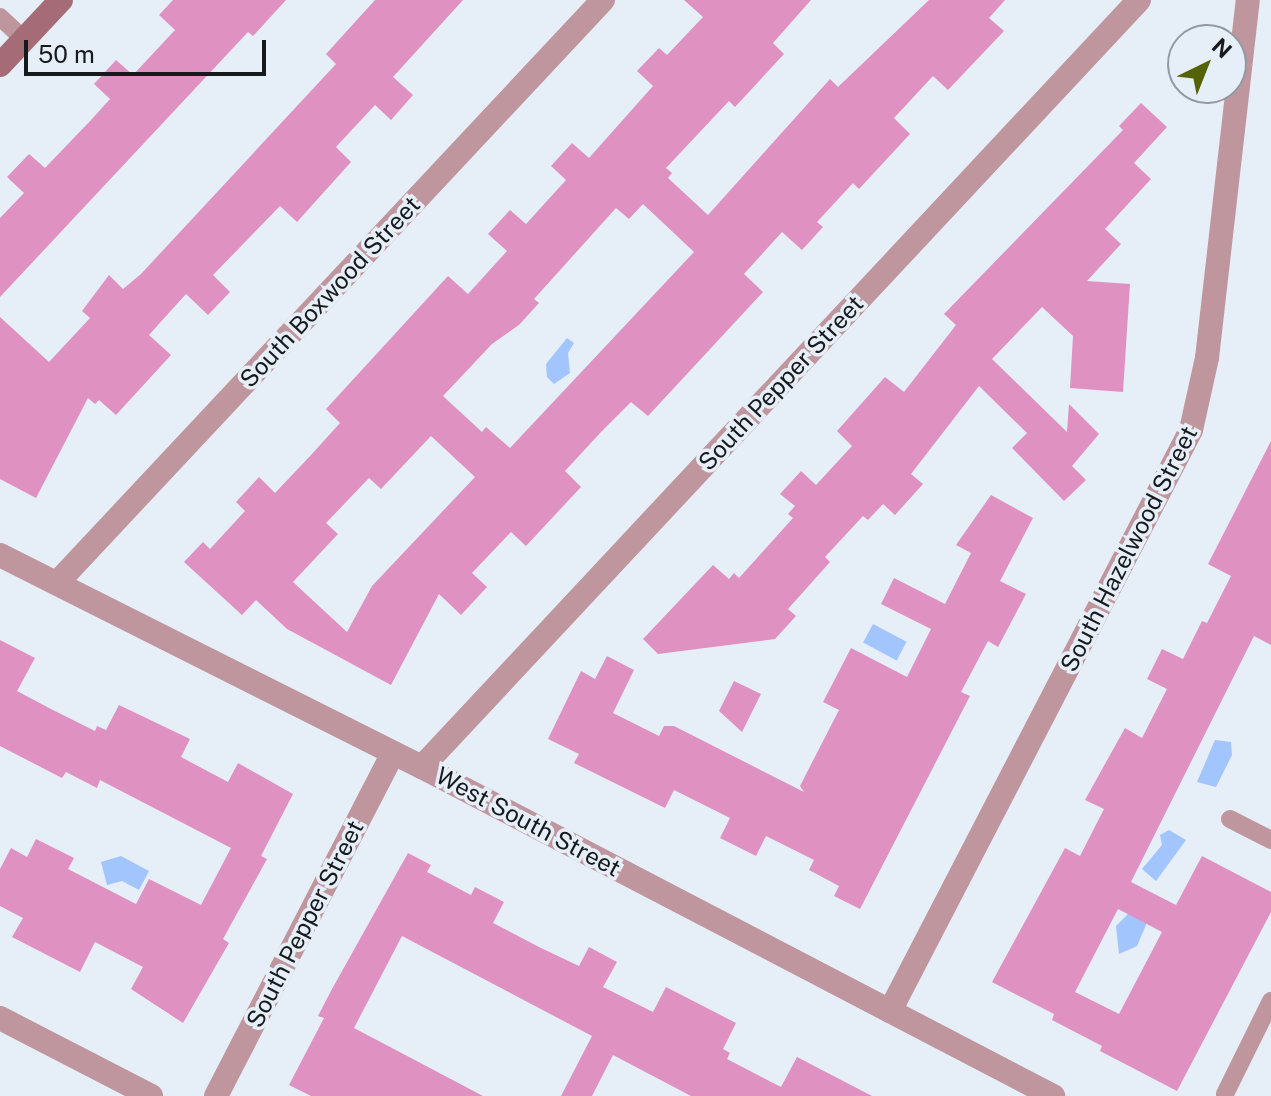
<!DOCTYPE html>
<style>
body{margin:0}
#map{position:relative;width:1271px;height:1096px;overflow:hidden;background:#e6eef7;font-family:"Public Sans",sans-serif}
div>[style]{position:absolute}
.water>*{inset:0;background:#a2c5fd;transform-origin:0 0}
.building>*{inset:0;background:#df92c2}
.lane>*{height:18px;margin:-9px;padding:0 9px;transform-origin:9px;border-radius:9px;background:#bf969d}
.street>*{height:24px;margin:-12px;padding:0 12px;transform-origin:12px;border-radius:12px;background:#bf969d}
.secondary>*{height:24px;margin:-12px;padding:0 12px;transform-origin:12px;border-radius:12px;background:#a56c77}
span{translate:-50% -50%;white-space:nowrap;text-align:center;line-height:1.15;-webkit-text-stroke:7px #e6eef7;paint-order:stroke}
.street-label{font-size:24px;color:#171a1d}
.north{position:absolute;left:1167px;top:24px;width:80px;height:80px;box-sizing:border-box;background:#e6eef7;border:2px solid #9399a0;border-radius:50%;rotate:43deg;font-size:22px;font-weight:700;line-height:32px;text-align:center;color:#171a1d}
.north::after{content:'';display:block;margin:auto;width:28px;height:36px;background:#546307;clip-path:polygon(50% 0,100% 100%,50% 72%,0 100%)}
.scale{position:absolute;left:24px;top:40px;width:242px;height:36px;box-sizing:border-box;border:4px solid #171a1d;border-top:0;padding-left:10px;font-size:24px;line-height:28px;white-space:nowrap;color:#171a1d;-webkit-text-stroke:6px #e6eef7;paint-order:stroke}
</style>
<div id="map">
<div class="water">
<div style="clip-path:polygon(567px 338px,574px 343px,568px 353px,570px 373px,554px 384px,547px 377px,546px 364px)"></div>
<div style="left:873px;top:624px;width:38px;height:21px;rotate:28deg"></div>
<div style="clip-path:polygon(1215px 740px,1231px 742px,1232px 755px,1216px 787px,1197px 782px)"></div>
<div style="clip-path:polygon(1169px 830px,1186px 840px,1156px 881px,1142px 869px,1162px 845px,1160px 835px)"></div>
<div style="clip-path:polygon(121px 856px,149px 871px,139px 890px,122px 881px,107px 885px,101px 862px)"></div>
<div style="clip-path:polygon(1129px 913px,1149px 918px,1137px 946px,1119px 954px,1116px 926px)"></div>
</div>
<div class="building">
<div style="clip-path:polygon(173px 0,286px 0,253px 36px,248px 32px,0 297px,0 218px,24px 193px,7px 177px,29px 154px,45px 168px,91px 120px,110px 99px,94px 84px,116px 60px,133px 75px,175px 30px,159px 15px)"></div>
<div style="clip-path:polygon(375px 0,463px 0,393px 77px,413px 95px,391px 120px,375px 105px,336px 147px,351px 162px,297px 222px,280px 206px,213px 275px,230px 292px,208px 315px,186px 294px,149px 335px,171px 355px,116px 415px,99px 400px,95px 404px,88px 398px,36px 498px,0 479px,0 317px,49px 362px,90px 318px,82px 311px,109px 275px,123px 289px,141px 274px,336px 64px,326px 54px)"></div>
<div style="clip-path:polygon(evenodd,684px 0,811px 0,773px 43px,784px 54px,735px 107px,729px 101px,666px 168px,672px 173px,668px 178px,708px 215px,830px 79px,838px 87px,929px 0,1005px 0,989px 18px,1004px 31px,948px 90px,933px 76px,894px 118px,910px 134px,859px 189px,853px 183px,817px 222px,823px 227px,802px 250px,782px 232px,744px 274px,763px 292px,648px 416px,631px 402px,601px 432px,565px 471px,581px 487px,526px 546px,511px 532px,472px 573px,487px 587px,461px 615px,439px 594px,391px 685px,287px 629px,256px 600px,242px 615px,184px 562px,203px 542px,210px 549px,245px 511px,236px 502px,259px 477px,275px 493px,311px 455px,340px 423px,326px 409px,448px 276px,468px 294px,507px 251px,488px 234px,510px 210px,526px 224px,566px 180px,551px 166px,572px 143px,589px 158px,653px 86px,637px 71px,659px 48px,667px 55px,703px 17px,684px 0,643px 204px,694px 252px,510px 448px,486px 427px,482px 432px,443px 396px,492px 344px,519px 325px,539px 303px,534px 299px,616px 208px,629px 219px,643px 204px,684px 0,431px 436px,475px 477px,372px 586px,347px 632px,293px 582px,338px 534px,326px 523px,369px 478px,381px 489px,431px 436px)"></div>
<div style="clip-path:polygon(1141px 103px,1167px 127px,1134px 163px,1151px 179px,1105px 229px,1121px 244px,1087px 281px,1130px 284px,1123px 392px,1070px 388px,1073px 336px,1042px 307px,992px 359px,1067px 432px,1069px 404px,1099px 434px,1072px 466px,1086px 480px,1064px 501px,1012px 448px,1027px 433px,979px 386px,911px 474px,923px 484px,895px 515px,883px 504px,868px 520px,863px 516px,825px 557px,830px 562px,788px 609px,796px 616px,775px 639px,658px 654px,643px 639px,713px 565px,729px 579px,734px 573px,739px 578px,793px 518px,788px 514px,795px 506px,780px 494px,801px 471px,816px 485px,852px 446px,837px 431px,885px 377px,904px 392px,956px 325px,944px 314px,1123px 130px,1119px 126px)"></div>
<div style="clip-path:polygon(evenodd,1271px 441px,1271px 645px,1254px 636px,1131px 882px,1176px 905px,1202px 856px,1271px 892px,1271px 912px,1177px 1091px,1100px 1051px,1102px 1046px,1052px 1020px,1054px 1014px,992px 982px,1065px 848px,1080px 856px,1104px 809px,1085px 800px,1125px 728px,1142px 738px,1167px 689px,1147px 679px,1162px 649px,1183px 659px,1202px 621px,1207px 623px,1231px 576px,1208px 564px,1271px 441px,1118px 909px,1162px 932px,1119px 1014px,1075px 992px,1118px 909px)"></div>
<div style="clip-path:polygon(991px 495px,1033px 518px,1000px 581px,1026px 594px,998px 647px,988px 641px,961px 692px,970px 696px,860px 909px,834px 896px,839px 886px,809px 870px,814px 860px,766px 836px,756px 856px,720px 838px,730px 818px,674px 790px,665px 808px,574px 763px,579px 754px,548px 739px,581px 671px,595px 679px,607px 656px,634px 670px,613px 713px,659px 736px,664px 726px,674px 726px,804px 792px,800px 786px,839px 710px,823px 702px,851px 648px,907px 677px,931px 629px,881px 604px,894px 578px,945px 604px,971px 553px,956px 545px)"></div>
<div style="clip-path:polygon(0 640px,35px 658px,17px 691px,51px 709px,95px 731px,97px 726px,106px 730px,119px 705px,190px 739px,181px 757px,228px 782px,238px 763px,293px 794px,261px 856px,267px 859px,223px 939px,229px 943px,183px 1023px,131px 989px,143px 967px,95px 942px,80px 972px,12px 937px,23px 918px,0 906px,0 869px,11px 848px,27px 857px,36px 839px,74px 858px,68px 869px,136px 904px,149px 879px,201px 905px,231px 848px,100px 780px,97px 788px,66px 772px,62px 778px,0 746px)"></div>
<div style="clip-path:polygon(734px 681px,761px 694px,742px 732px,719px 711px)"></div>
<div style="clip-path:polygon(408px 853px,431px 865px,427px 872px,471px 895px,475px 887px,504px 902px,493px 923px,541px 948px,579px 966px,589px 947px,617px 962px,603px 987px,653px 1012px,666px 987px,736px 1023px,723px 1049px,730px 1053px,727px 1059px,781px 1087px,797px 1057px,872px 1096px,691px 1096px,613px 1055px,592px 1096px,561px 1096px,592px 1036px,402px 936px,354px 1028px,483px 1096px,311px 1096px,289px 1085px,324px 1018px,318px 1016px,332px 989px)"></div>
</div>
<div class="lane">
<div style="left:0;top:17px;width:33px;rotate:43deg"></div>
<div style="left:1230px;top:819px;width:46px;rotate:27.1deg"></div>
<div style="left:1225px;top:1094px;width:104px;rotate:-63.7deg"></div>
</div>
<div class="street">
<div style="left:0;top:555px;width:472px;rotate:26.7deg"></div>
<div style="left:422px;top:767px;width:712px;rotate:27.54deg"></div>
<div style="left:57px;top:583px;width:799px;rotate:-46.88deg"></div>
<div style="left:422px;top:767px;width:1050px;rotate:-46.93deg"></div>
<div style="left:890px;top:1011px;width:654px;rotate:-62.61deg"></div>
<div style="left:1191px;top:430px;width:74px;rotate:-77.5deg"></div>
<div style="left:1207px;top:358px;width:360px;rotate:-83.5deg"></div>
<div style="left:0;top:1018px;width:170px;rotate:27.3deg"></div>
<div style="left:216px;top:1096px;width:386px;rotate:-62.7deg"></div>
</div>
<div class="secondary">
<div style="left:0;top:65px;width:89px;rotate:-46.8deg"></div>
</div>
<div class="street-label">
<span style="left:330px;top:292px;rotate:-47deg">South Boxwood Street</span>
<span style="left:781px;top:383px;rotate:-47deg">South Pepper Street</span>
<span style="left:1129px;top:549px;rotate:-63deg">South Hazelwood Street</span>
<span style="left:528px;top:822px;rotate:28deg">West South Street</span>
<span style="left:305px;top:924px;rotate:-63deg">South Pepper Street</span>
</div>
<div class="north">N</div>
<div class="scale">50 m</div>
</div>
